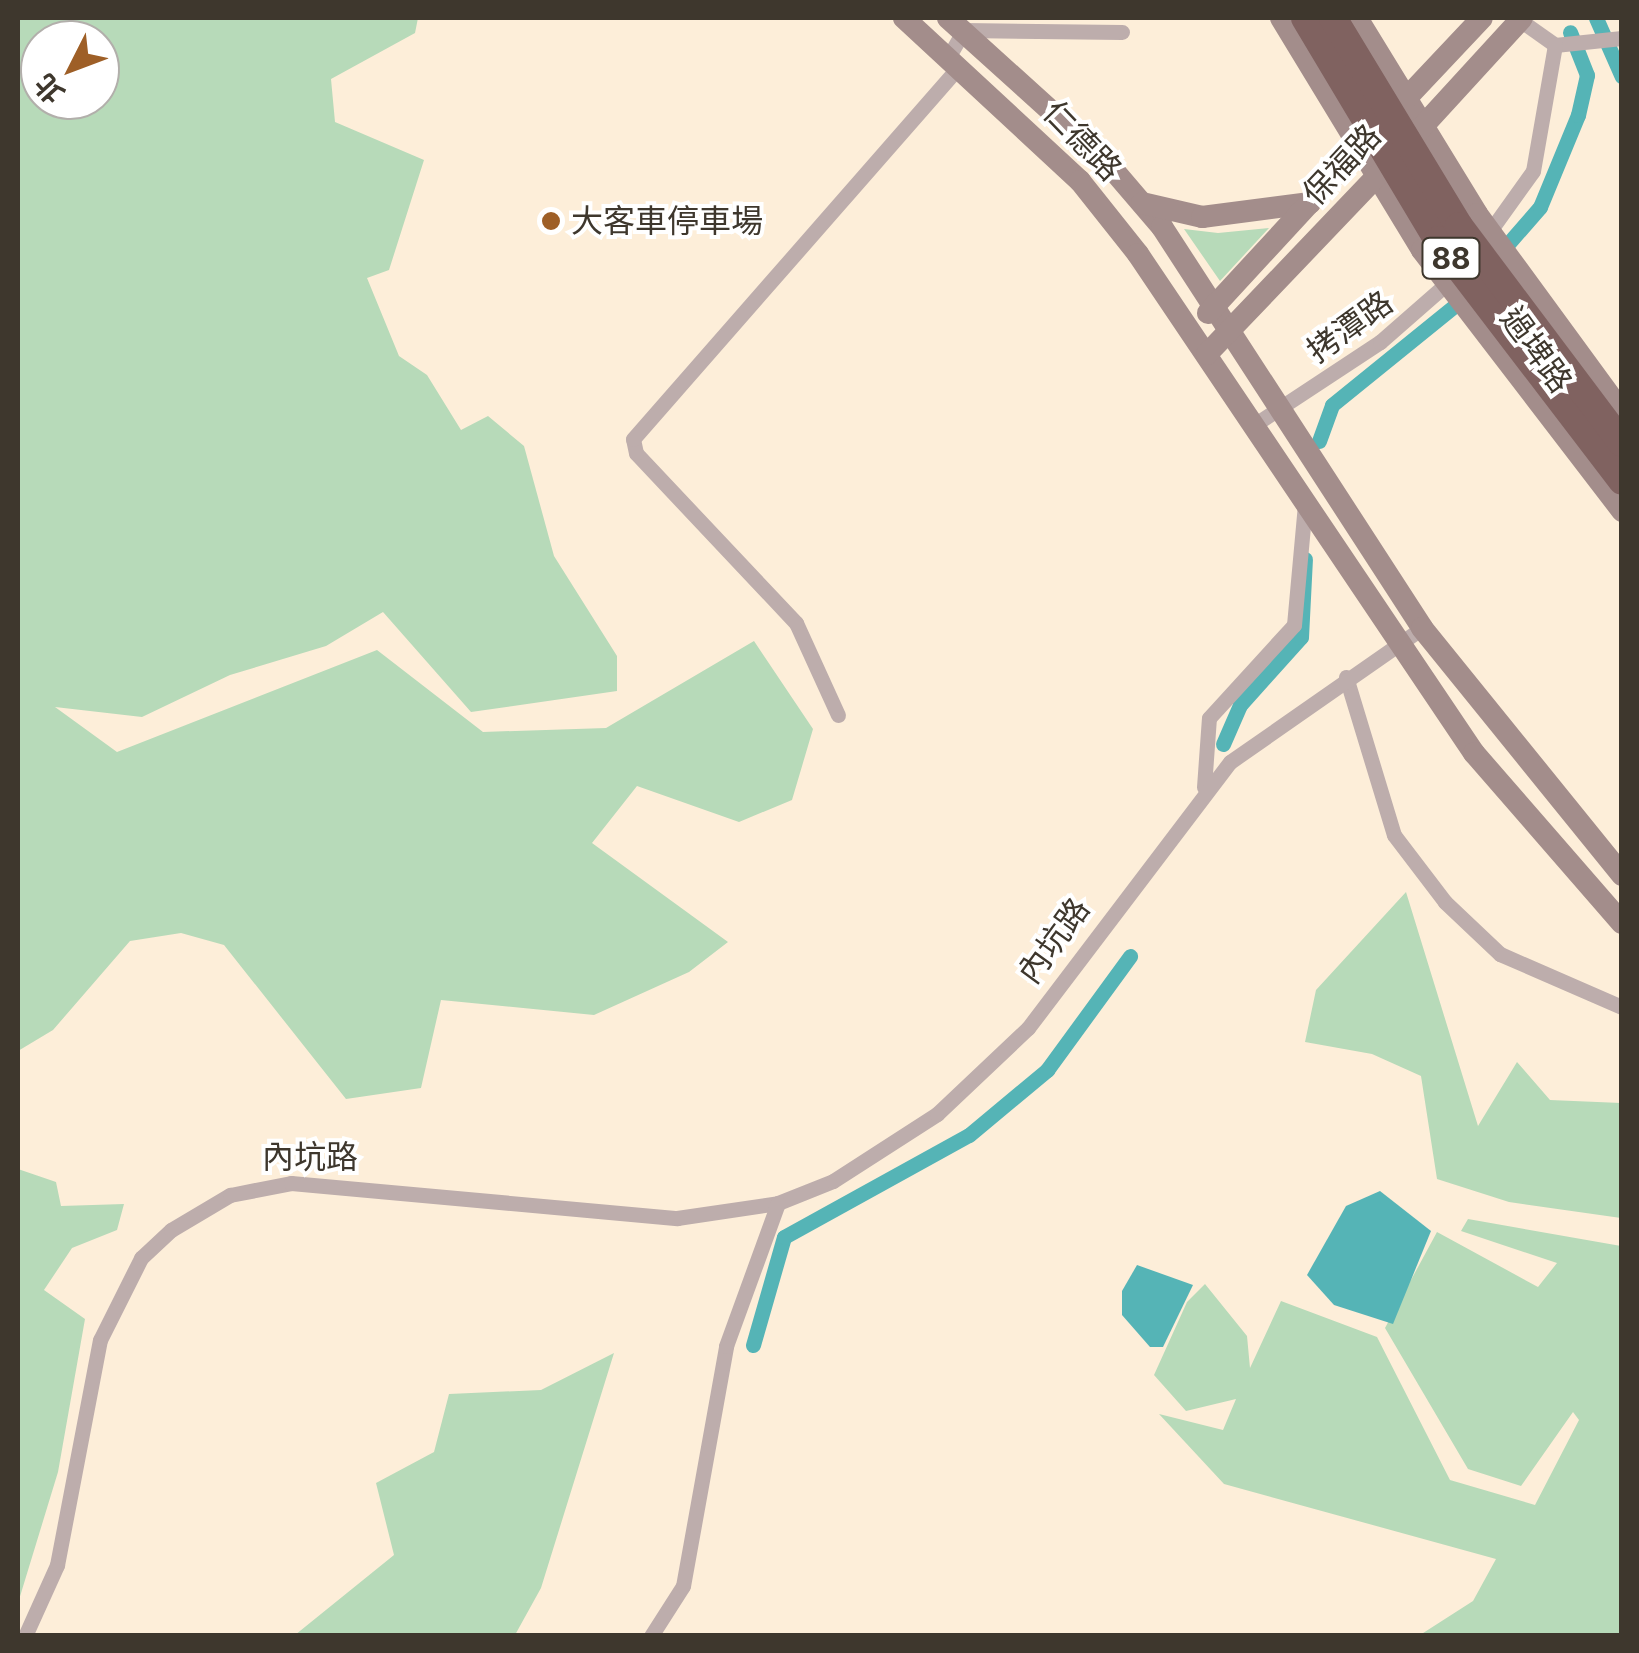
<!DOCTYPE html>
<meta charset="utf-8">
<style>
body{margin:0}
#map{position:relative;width:1639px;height:1653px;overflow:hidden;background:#fdeed9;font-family:Inter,"Noto Sans TC",sans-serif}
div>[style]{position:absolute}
.green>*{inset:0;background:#b7dab9}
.water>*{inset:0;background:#55b4b6}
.canal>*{height:15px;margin:-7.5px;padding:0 7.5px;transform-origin:7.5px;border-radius:7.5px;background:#55b4b6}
.street>*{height:15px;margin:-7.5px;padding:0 7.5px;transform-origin:7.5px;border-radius:7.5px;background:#bdadac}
.secondary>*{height:22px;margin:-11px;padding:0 11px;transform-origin:11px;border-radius:11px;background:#a38d8b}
.highway-bridge>*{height:28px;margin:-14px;padding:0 14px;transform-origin:14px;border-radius:14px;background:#806260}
.dots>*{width:28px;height:28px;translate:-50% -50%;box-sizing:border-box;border:5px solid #fff;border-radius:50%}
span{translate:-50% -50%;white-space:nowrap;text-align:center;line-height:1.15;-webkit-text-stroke:8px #fff;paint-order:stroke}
.shield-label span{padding:2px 8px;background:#fff;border:2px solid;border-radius:8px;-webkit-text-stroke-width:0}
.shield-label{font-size:30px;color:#3e372d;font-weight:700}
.street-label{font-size:32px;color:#3e372d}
.poi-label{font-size:32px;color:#3e372d}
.left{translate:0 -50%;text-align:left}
.frame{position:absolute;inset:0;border:20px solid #3e372d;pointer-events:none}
.north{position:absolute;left:20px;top:20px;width:100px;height:100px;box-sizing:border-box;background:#fff;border:2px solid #b2afab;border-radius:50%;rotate:228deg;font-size:28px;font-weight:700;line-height:40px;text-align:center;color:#3e372d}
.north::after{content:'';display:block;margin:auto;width:35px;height:45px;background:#9e5f27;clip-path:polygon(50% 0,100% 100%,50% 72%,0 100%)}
</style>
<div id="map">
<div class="green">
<div style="clip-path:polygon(evenodd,18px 18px,418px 18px,415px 33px,331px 79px,335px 122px,424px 160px,389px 270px,367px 278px,399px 356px,427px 375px,461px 430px,488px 416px,524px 446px,554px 556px,617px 656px,617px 691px,471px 712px,383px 612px,326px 646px,230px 675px,142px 717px,55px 707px,117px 752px,377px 650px,483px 732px,606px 728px,754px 641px,813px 729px,792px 800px,739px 822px,637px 786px,592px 843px,728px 942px,689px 972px,594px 1015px,441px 1000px,421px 1088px,346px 1099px,224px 945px,181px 933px,130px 941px,53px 1030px,18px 1051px,18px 18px,100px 40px,100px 100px,40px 100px,40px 40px,100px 40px)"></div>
<div style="clip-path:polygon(1269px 228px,1220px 281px,1184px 229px,1218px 233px)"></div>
<div style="clip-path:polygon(1406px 892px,1478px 1126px,1517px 1062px,1550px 1100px,1621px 1103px,1621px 1218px,1509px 1202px,1437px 1179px,1421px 1076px,1372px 1054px,1305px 1042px,1316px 990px)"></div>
<div style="clip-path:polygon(18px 1169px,56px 1182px,61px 1206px,124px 1204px,117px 1230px,72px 1248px,44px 1290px,85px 1319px,58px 1472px,18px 1603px)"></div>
<div style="clip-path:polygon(1468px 1219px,1621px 1246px,1621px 1635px,1420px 1635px,1473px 1601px,1496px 1559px,1224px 1484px,1159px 1414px,1223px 1430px,1236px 1399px,1186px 1411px,1154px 1375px,1187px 1302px,1205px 1284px,1247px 1336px,1250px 1368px,1281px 1301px,1377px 1337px,1450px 1480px,1535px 1505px,1579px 1420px,1573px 1412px,1521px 1486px,1468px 1469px,1385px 1328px,1437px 1232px,1538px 1287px,1557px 1263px,1461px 1231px)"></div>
<div style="clip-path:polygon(614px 1353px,541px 1588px,515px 1635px,295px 1635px,394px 1555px,376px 1483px,434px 1452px,449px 1394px,541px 1390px)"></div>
</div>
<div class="water">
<div style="clip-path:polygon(1380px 1191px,1431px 1231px,1393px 1324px,1334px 1305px,1307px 1275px,1346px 1206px)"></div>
<div style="clip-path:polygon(1137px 1265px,1193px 1285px,1163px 1347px,1150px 1347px,1122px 1315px,1122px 1291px)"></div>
</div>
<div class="canal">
<div style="left:1596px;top:18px;width:64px;rotate:66.2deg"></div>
<div style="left:1500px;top:253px;width:61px;rotate:-49deg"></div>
<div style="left:1540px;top:207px;width:100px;rotate:-67.6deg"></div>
<div style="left:1578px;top:115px;width:41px;rotate:-77.3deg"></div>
<div style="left:1587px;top:75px;width:46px;rotate:-111.6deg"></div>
<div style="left:1319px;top:441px;width:38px;rotate:-70deg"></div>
<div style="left:1332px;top:405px;width:170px;rotate:-39deg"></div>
<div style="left:1223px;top:744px;width:43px;rotate:-66.4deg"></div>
<div style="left:1240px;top:705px;width:91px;rotate:-48.1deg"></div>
<div style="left:1301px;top:637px;width:78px;rotate:-87.1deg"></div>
<div style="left:753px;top:1345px;width:112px;rotate:-74deg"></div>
<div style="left:784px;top:1237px;width:211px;rotate:-28.9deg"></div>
<div style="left:969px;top:1135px;width:102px;rotate:-39.8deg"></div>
<div style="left:1047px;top:1070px;width:141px;rotate:-53.9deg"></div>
</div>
<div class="street">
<div style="left:1517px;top:18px;width:47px;rotate:35.4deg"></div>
<div style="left:1555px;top:45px;width:67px;rotate:-6deg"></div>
<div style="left:949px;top:56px;width:30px;rotate:-60deg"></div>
<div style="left:964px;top:30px;width:158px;rotate:0.7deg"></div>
<div style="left:1485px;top:238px;width:82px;rotate:-54.4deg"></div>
<div style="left:1533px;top:171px;width:128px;rotate:-80.1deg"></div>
<div style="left:1254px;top:425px;width:151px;rotate:-33.4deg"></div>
<div style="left:1380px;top:342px;width:96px;rotate:-41.2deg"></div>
<div style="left:1346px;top:677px;width:165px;rotate:73.1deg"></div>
<div style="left:1394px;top:835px;width:84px;rotate:52.7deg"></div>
<div style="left:1445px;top:902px;width:76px;rotate:43.4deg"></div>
<div style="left:1500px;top:954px;width:133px;rotate:23.5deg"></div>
<div style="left:838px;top:715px;width:101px;rotate:-114.5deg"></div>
<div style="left:796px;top:623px;width:233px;rotate:-133.3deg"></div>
<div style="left:636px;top:453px;width:14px;rotate:-102deg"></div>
<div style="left:633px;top:439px;width:495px;rotate:-48.8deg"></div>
<div style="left:1204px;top:787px;width:69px;rotate:-85.9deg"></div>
<div style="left:1209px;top:718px;width:126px;rotate:-47.6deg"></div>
<div style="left:1294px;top:625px;width:122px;rotate:-84.8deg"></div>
<div style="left:25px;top:1636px;width:78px;rotate:-65.7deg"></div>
<div style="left:57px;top:1565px;width:229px;rotate:-79.2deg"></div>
<div style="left:100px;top:1340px;width:92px;rotate:-63.4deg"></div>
<div style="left:141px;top:1258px;width:41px;rotate:-43deg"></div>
<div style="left:171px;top:1230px;width:69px;rotate:-30.7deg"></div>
<div style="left:230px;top:1195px;width:62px;rotate:-11.1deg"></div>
<div style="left:291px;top:1183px;width:388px;rotate:5.2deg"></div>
<div style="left:677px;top:1218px;width:102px;rotate:-8.4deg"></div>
<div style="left:778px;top:1203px;width:59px;rotate:-21.8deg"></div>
<div style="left:833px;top:1181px;width:124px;rotate:-32.8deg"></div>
<div style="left:937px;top:1114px;width:125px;rotate:-43.4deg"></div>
<div style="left:1028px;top:1028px;width:334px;rotate:-52.8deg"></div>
<div style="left:1230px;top:762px;width:234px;rotate:-34.9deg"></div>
<div style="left:651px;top:1636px;width:59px;rotate:-57.4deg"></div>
<div style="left:683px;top:1586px;width:244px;rotate:-79.8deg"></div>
<div style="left:726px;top:1346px;width:152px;rotate:-70deg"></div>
</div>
<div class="secondary">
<div style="left:904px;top:18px;width:240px;rotate:42.8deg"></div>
<div style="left:1080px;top:181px;width:93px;rotate:51.5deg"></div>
<div style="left:1138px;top:254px;width:602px;rotate:56.05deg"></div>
<div style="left:1474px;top:753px;width:225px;rotate:49deg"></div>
<div style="left:948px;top:18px;width:209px;rotate:42.1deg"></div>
<div style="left:1103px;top:158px;width:91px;rotate:49.5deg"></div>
<div style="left:1162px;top:227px;width:478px;rotate:57deg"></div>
<div style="left:1422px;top:628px;width:318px;rotate:51deg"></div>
<div style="left:1281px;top:18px;width:271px;rotate:58.7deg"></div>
<div style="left:1422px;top:250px;width:329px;rotate:52.5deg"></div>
<div style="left:1357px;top:18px;width:230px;rotate:58.5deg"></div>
<div style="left:1477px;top:214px;width:245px;rotate:53.8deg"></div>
<div style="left:1398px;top:107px;width:122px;rotate:-46.7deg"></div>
<div style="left:1413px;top:137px;width:161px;rotate:-47.5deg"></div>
<div style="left:1142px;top:203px;width:62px;rotate:13.1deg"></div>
<div style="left:1202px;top:217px;width:109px;rotate:-7.4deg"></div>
<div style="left:1208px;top:313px;width:233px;rotate:-47.3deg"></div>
<div style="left:1207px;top:354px;width:257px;rotate:-46.3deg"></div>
</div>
<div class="highway-bridge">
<div style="left:1305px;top:18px;width:259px;rotate:59.1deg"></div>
<div style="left:1438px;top:240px;width:303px;rotate:52.6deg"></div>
<div style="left:1333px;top:18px;width:243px;rotate:58.8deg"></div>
<div style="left:1459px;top:226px;width:271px;rotate:53.1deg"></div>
</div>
<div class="dots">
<div style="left:551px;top:221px;background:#9e5f27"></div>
</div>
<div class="shield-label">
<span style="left:1451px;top:258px">88</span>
</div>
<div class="street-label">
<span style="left:1082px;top:141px;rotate:46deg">仁德路</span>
<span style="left:1342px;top:165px;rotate:-47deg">保福路</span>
<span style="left:1350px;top:327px;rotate:-36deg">拷潭路</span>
<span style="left:1536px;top:350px;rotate:54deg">過埤路</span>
<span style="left:1054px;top:941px;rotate:-54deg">內坑路</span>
<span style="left:310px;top:1157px">內坑路</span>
</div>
<div class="poi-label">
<span class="left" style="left:571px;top:221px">大客車停車場</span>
</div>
<div class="frame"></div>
<div class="north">北</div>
</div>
